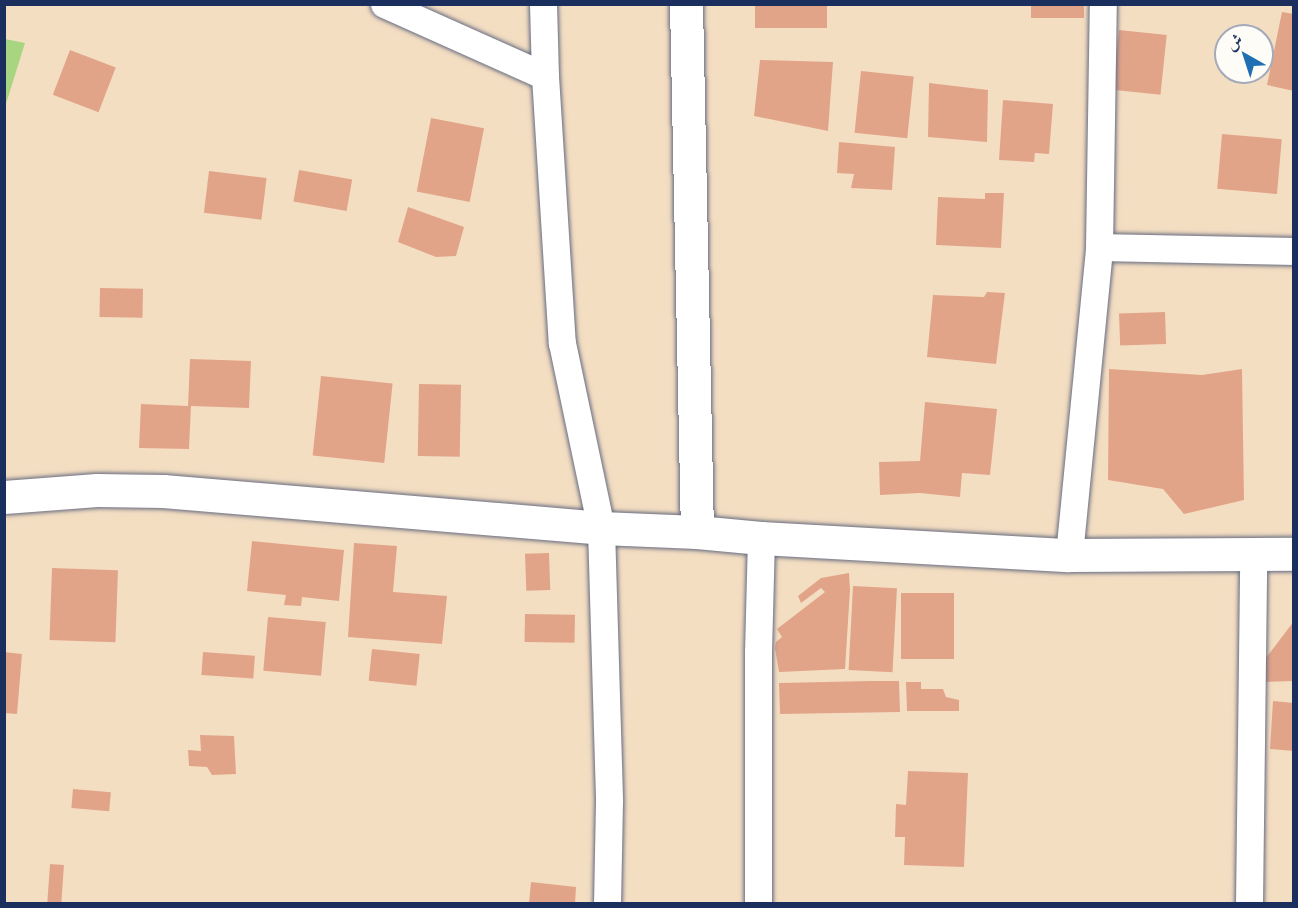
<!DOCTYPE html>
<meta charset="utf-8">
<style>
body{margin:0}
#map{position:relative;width:1298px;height:908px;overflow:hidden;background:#f4dec2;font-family:"Gentium Book Plus",Amiri,serif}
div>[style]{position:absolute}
.green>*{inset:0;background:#a7d582}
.building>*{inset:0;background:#e2a489;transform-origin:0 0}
.roads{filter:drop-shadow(0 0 2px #676c81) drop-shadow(0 0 2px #676c81)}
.minor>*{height:27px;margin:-13.5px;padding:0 13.5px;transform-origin:13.5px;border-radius:13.5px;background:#fff}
.tertiary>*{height:33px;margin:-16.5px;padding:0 16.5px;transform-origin:16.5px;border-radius:16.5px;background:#fff}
span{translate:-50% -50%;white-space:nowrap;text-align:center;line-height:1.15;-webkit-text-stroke:4.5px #fdfcf7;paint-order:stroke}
.frame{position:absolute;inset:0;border:6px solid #1b2f5e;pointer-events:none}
.north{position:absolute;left:1214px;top:24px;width:60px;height:60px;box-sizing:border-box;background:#fdfcf7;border:2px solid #a3aaba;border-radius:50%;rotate:321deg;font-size:16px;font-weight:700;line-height:24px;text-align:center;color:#1b2f5e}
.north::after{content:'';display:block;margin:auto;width:21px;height:27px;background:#1f6fb2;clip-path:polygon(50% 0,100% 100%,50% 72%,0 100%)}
</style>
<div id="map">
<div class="green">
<div style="clip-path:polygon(5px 39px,25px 43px,5px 107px,4px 39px)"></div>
</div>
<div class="building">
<div style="left:755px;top:4px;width:72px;height:24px"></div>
<div style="left:1031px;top:4px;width:53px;height:14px"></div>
<div style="clip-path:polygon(1282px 12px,1294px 14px,1294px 91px,1267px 85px)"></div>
<div style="left:1119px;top:30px;width:48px;height:60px;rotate:6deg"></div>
<div style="left:70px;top:50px;width:49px;height:48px;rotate:21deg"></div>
<div style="clip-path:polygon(760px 60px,833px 62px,828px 131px,754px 116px)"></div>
<div style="left:861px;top:71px;width:53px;height:62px;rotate:6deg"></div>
<div style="clip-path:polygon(929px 83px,988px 90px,987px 142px,928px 137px)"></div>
<div style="clip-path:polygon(1003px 100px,1053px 104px,1049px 154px,1035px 153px,1034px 162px,999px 160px)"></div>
<div style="left:431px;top:118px;width:54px;height:75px;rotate:11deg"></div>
<div style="left:1222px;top:134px;width:60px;height:55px;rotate:5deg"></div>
<div style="clip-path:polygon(839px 142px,895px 147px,892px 190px,851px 188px,854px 174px,837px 173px)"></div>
<div style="left:299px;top:170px;width:54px;height:32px;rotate:10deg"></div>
<div style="left:209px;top:171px;width:58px;height:42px;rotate:7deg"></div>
<div style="clip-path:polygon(985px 193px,1004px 193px,1001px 248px,936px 245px,938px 197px,985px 199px)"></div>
<div style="clip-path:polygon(408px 207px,464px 227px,456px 256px,436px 257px,398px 242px)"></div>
<div style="left:100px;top:288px;width:43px;height:29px;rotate:1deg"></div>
<div style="clip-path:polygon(987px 292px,1005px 293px,996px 364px,927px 357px,933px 295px,984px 297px)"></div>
<div style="left:1165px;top:312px;width:32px;height:46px;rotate:88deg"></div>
<div style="clip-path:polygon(190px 359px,251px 361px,249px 408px,191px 406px,189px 449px,139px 448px,141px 404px,188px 406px)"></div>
<div style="clip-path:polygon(1109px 369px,1202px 375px,1242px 369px,1244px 500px,1184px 514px,1163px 489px,1108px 480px)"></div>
<div style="left:321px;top:376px;width:72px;height:80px;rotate:6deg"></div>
<div style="left:419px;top:384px;width:42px;height:72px;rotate:1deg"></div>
<div style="clip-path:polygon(925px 402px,997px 409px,990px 475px,962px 473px,960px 497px,920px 493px,880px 495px,879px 462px,920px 461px)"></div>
<div style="clip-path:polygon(252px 541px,344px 550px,339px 601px,302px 597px,301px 606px,284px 605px,286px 595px,247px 591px)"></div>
<div style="clip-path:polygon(354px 543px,397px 546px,393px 592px,447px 596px,442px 644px,348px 637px)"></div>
<div style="left:549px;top:553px;width:37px;height:24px;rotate:88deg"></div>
<div style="left:52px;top:568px;width:66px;height:72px;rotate:2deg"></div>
<div style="clip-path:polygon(849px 573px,850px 590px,845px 669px,779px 672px,775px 648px,776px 642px,782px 637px,777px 629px,825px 592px,821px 588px,801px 603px,798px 596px,821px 578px)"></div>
<div style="left:853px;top:586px;width:44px;height:84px;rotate:3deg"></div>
<div style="left:901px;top:593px;width:53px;height:66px"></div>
<div style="left:525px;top:614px;width:50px;height:28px;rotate:1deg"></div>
<div style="left:268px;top:617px;width:58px;height:54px;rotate:5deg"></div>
<div style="clip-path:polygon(1294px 621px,1294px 681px,1266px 682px,1266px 658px)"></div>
<div style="left:372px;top:649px;width:48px;height:32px;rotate:6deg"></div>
<div style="clip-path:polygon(4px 652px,22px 654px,17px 714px,4px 713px)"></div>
<div style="left:203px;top:652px;width:52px;height:23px;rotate:4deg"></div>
<div style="clip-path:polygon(871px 681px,899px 681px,900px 712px,780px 714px,779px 683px)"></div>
<div style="clip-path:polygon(906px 682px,921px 682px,921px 689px,943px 689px,946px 697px,959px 700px,959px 711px,907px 711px)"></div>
<div style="clip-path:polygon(1273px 701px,1294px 703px,1294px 751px,1270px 749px)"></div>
<div style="clip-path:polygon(200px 735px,234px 736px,236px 774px,212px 775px,207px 767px,189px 766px,188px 750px,201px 751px)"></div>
<div style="clip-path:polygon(908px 771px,968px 773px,964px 867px,904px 865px,905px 837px,895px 837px,896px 804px,906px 805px)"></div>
<div style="left:73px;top:789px;width:38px;height:19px;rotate:5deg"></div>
<div style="left:50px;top:864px;width:14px;height:40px;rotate:4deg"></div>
<div style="clip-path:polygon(531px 882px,576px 887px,575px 904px,529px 904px)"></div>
</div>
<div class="roads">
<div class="minor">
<div style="left:384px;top:4px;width:176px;rotate:24.1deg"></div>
<div style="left:545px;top:76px;width:268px;rotate:86.4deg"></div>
<div style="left:562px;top:343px;width:189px;rotate:78.1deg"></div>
<div style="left:601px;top:528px;width:273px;rotate:88.3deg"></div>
<div style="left:609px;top:801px;width:103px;rotate:91.1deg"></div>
<div style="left:543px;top:4px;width:72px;rotate:88.4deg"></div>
<div style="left:1099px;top:247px;width:195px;rotate:1.2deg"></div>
<div style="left:1069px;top:555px;width:309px;rotate:-84.4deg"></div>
<div style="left:1099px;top:247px;width:243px;rotate:-89.1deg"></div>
<div style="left:758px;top:904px;width:252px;rotate:-90deg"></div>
<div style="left:758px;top:652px;width:114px;rotate:-88.5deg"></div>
<div style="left:1249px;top:904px;width:350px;rotate:-89.3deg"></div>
</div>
<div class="tertiary">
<div style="left:686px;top:4px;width:528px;rotate:88.81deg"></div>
<div style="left:4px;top:497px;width:93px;rotate:-4.3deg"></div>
<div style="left:97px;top:490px;width:66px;rotate:0.9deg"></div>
<div style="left:163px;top:491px;width:440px;rotate:4.8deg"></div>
<div style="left:601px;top:528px;width:96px;rotate:2.4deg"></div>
<div style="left:697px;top:532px;width:64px;rotate:5.4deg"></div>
<div style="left:761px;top:538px;width:308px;rotate:3.2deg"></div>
<div style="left:1069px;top:555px;width:225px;rotate:-0.3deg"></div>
</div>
</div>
<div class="frame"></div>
<div class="north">ش</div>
</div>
